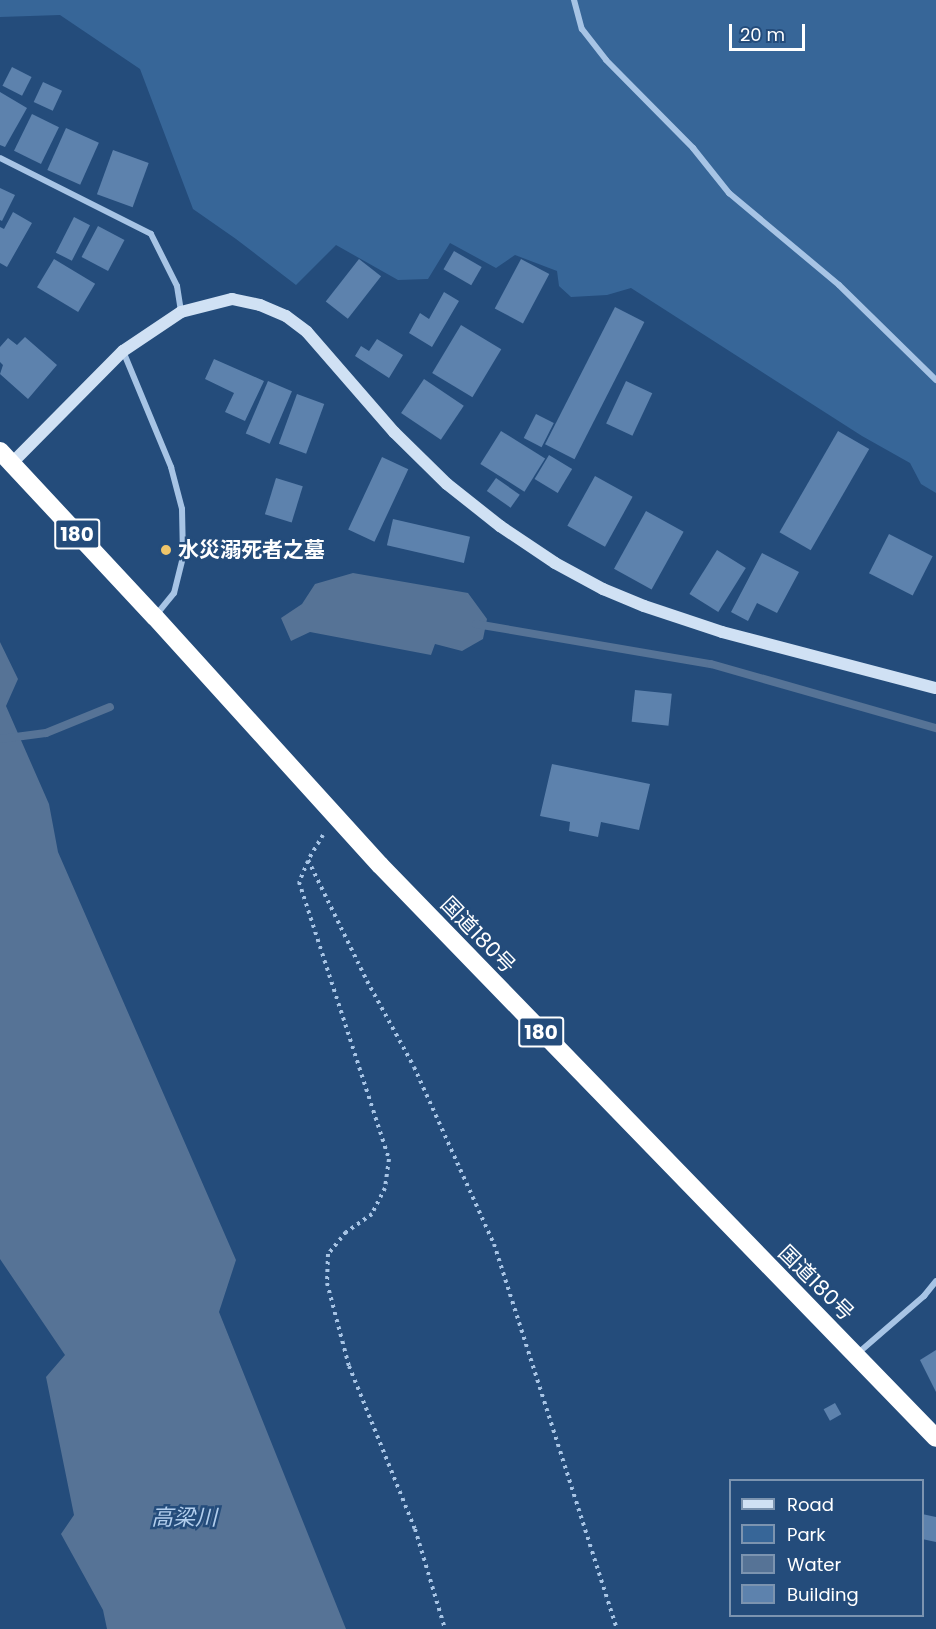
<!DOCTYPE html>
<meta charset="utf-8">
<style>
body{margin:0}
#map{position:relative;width:936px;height:1629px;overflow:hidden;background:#244c7b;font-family:Poppins,"Noto Sans JP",sans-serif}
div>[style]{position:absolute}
.green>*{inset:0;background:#376698}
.water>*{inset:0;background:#567396}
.stream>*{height:8px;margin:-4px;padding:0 4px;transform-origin:4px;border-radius:4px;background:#567396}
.building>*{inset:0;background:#5d82ad;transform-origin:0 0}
.path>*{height:4px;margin-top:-2px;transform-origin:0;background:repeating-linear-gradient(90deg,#a7c4e5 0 3px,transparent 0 7.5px)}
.street>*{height:6px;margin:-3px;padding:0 3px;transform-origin:3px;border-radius:3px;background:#a7c4e5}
.secondary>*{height:12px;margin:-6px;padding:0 6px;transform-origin:6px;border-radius:6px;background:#d0e1f4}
.highway>*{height:18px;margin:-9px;padding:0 9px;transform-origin:9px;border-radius:9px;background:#fff}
.dots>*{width:16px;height:16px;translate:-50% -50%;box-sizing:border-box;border:3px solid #244c7b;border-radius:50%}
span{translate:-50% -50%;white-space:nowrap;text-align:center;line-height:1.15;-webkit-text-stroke:5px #244c7b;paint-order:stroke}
.shield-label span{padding:2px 4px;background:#244c7b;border:2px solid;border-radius:4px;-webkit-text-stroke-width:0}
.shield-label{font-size:20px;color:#fff;font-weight:700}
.poi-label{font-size:21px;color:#fff;font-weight:700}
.left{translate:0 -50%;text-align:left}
.street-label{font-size:21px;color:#fff}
.water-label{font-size:22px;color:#b2ceed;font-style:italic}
.legend{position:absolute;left:729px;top:1479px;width:195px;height:138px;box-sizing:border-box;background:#244c7b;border:2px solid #7c94b0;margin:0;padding:8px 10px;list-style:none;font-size:18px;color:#fff}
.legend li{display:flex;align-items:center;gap:12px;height:30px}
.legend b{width:30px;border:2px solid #7c94b0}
.scale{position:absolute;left:729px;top:24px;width:76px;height:27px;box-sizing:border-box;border:3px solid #fff;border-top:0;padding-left:8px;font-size:18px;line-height:21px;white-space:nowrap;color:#fff;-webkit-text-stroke:4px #244c7b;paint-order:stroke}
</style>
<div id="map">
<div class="green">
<div style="clip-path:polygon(0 0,936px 0,936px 493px,921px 484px,910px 463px,862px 436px,631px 288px,607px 295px,571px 297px,559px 286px,557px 271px,515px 255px,496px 268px,450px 243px,428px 279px,398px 280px,336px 245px,296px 285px,236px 239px,193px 209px,140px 69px,60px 15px,0 17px)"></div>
</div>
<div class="water">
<div style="clip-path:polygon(353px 573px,468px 593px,487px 619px,483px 639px,462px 651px,435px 644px,431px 655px,310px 632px,291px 641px,281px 618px,302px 604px,315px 584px)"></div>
<div style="clip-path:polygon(0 642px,18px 679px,6px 706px,49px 804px,58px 852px,236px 1260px,219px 1312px,346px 1629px,107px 1629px,103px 1610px,61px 1534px,74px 1515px,46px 1377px,65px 1355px,0 1259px)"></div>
</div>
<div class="stream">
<div style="left:476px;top:624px;width:238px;rotate:9.7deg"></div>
<div style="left:711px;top:664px;width:234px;rotate:15.9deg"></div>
<div style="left:0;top:739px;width:46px;rotate:-7.4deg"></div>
<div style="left:46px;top:733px;width:69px;rotate:-22.1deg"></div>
</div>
<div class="building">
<div style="left:12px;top:67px;width:22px;height:21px;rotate:27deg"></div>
<div style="left:43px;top:82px;width:21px;height:22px;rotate:25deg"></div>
<div style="clip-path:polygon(0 92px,27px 108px,5px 147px,0 145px)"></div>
<div style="left:32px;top:114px;width:30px;height:41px;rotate:26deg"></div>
<div style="left:66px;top:128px;width:36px;height:46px;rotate:24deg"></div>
<div style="left:113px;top:150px;width:38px;height:47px;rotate:20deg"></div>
<div style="clip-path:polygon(0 188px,15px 195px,2px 221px,0 220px)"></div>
<div style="clip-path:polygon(13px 212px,32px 223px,7px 267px,0 263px,0 227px,4px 229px)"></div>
<div style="left:74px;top:217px;width:18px;height:40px;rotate:27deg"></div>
<div style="left:98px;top:226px;width:30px;height:35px;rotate:28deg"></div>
<div style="left:454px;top:251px;width:32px;height:21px;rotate:30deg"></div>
<div style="left:54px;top:259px;width:48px;height:33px;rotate:31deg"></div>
<div style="left:359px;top:259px;width:28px;height:54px;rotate:38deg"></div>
<div style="left:521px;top:259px;width:32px;height:56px;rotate:28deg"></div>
<div style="clip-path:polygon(444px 292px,459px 301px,432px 347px,409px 333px,420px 313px,429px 319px)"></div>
<div style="left:615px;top:307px;width:33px;height:154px;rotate:27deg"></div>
<div style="left:461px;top:325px;width:47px;height:56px;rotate:31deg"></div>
<div style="clip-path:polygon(25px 337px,57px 365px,28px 399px,0 374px,3px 365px,0 362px,0 347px,8px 338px,17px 345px)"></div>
<div style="clip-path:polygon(377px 339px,403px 355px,389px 378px,355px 356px,361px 346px,369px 351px)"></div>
<div style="clip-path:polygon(214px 359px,264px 381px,245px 421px,225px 412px,234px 393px,205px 379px)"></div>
<div style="left:424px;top:379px;width:48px;height:41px;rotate:34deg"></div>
<div style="left:268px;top:381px;width:26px;height:57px;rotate:23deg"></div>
<div style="left:626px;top:381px;width:29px;height:47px;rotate:25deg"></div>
<div style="left:297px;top:394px;width:29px;height:53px;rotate:20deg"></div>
<div style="left:536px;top:414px;width:20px;height:27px;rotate:27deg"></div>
<div style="left:501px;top:431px;width:52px;height:39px;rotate:32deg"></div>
<div style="left:838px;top:431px;width:36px;height:117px;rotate:30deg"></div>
<div style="left:549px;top:455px;width:27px;height:28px;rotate:31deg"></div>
<div style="left:382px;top:457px;width:29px;height:80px;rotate:25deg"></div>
<div style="left:595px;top:476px;width:43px;height:57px;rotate:29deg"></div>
<div style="left:276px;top:478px;width:28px;height:38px;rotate:17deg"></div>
<div style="left:496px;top:478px;width:29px;height:16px;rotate:35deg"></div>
<div style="left:646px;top:511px;width:43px;height:66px;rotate:29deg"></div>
<div style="left:393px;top:519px;width:79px;height:27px;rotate:13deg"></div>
<div style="left:889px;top:534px;width:49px;height:44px;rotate:27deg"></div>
<div style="left:717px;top:550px;width:34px;height:52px;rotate:32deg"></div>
<div style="clip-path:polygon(762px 553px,799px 572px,777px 613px,757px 603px,748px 621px,731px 612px)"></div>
<div style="left:635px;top:690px;width:37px;height:32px;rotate:6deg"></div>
<div style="clip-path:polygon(552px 764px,650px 784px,639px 830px,601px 822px,598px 837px,569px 831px,570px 822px,540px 816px)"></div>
<div style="clip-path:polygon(936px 1350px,936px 1392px,920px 1360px)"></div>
<div style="left:835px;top:1403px;width:13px;height:13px;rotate:61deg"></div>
<div style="clip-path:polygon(922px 1514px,936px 1517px,936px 1542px,922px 1539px)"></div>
</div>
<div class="path">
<div style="left:323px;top:835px;width:29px;rotate:121deg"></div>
<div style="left:308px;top:860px;width:135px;rotate:64deg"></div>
<div style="left:367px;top:981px;width:98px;rotate:61.3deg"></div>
<div style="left:414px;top:1067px;width:194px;rotate:65.7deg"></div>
<div style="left:494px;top:1244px;width:404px;rotate:72.3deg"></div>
<div style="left:308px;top:861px;width:23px;rotate:113deg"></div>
<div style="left:299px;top:882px;width:291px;rotate:72deg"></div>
<div style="left:389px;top:1159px;width:29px;rotate:98deg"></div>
<div style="left:385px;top:1188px;width:29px;rotate:117deg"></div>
<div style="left:372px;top:1214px;width:32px;rotate:145deg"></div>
<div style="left:346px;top:1232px;width:28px;rotate:129deg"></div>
<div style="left:328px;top:1254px;width:29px;rotate:92deg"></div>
<div style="left:327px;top:1283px;width:86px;rotate:75.2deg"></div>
<div style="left:349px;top:1366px;width:176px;rotate:68deg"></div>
<div style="left:415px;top:1529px;width:104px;rotate:73.3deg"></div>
</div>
<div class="street">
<div style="left:574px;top:0;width:30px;rotate:75deg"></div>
<div style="left:582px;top:29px;width:39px;rotate:52deg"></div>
<div style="left:606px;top:60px;width:124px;rotate:45.3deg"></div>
<div style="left:693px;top:148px;width:58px;rotate:51.3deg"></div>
<div style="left:729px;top:193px;width:143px;rotate:39.9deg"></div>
<div style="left:839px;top:285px;width:136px;rotate:44.4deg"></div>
<div style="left:0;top:158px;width:169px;rotate:26.7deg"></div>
<div style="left:151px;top:234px;width:58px;rotate:63.4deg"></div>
<div style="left:177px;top:286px;width:26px;rotate:81deg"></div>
<div style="left:123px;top:351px;width:126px;rotate:67.5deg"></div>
<div style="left:171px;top:467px;width:43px;rotate:75.3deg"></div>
<div style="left:182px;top:509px;width:48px;rotate:88.8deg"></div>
<div style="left:183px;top:557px;width:37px;rotate:104deg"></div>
<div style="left:174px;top:593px;width:27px;rotate:129deg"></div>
<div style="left:857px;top:1354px;width:89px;rotate:-40.9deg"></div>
<div style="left:924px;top:1296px;width:19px;rotate:-51deg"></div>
</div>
<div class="secondary">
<div style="left:12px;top:463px;width:158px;rotate:-45.3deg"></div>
<div style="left:123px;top:351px;width:70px;rotate:-33.9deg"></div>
<div style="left:181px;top:312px;width:53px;rotate:-14.3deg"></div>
<div style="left:232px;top:299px;width:29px;rotate:12deg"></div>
<div style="left:260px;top:305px;width:28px;rotate:23deg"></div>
<div style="left:286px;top:316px;width:26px;rotate:37deg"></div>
<div style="left:307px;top:332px;width:133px;rotate:49deg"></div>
<div style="left:394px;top:432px;width:74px;rotate:44.5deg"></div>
<div style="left:447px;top:484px;width:68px;rotate:38.4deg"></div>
<div style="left:500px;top:526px;width:66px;rotate:33.9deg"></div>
<div style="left:555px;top:563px;width:55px;rotate:28.4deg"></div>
<div style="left:603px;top:589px;width:44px;rotate:22.5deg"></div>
<div style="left:644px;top:606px;width:82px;rotate:18.4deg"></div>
<div style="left:722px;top:632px;width:221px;rotate:14.7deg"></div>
</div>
<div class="highway">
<div style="left:0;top:451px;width:227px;rotate:47deg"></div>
<div style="left:155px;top:617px;width:335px;rotate:47.8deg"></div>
<div style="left:380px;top:865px;width:798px;rotate:45.86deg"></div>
</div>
<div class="dots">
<div style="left:166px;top:550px;background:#efc56a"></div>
</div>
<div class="shield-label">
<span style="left:77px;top:534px">180</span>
<span style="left:541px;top:1032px">180</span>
</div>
<div class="poi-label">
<span class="left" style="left:178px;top:550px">水災溺死者之墓</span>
</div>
<div class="street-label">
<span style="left:478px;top:935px;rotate:46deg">国道180号</span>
<span style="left:816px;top:1283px;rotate:45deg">国道180号</span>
</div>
<div class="water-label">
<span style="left:184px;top:1518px">高梁川</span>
</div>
<ul class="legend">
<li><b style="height:8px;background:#d0e1f4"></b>Road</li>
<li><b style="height:16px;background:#376698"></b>Park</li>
<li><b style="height:16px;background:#567396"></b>Water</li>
<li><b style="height:16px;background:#5d82ad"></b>Building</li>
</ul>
<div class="scale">20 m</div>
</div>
